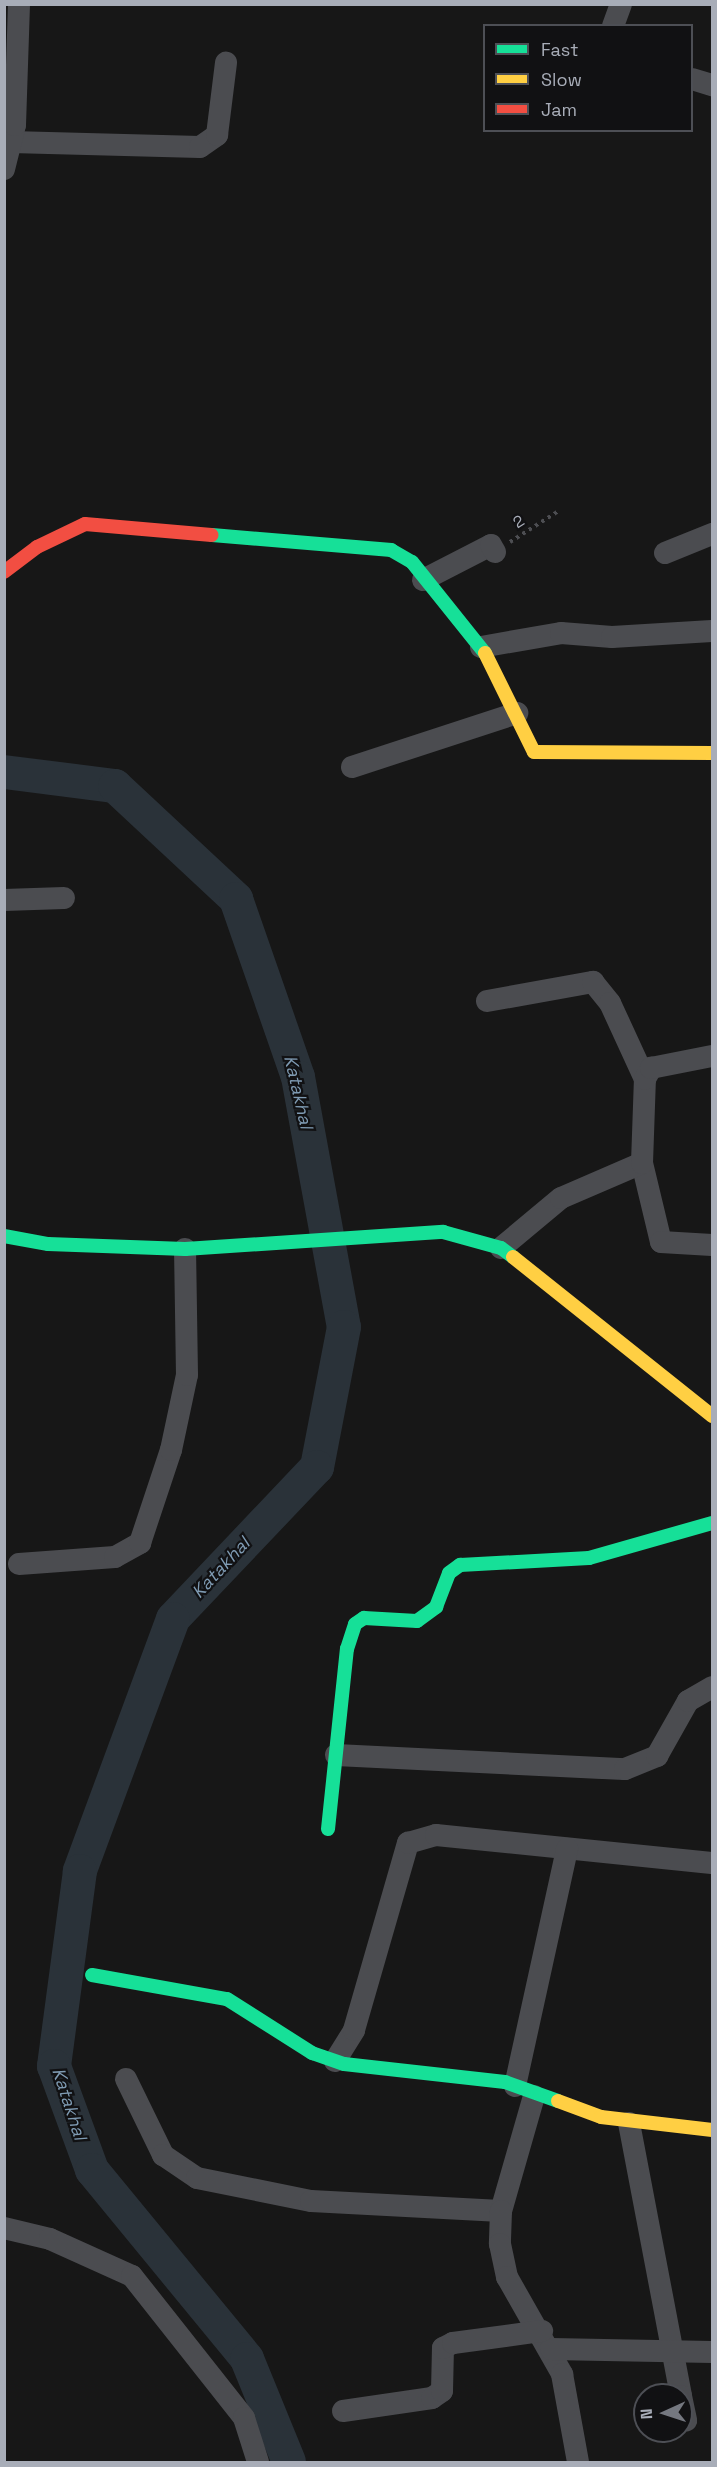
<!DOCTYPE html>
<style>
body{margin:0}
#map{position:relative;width:717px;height:2467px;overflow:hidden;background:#171717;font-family:"Space Grotesk",sans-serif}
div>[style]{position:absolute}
.river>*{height:34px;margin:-17px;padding:0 17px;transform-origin:17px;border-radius:17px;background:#2a3239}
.path>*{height:4px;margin-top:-2px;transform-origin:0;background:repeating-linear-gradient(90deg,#4d4e52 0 3px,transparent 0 7.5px)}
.street>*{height:22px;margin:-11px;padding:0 11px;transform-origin:11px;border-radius:11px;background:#4b4c50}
.fast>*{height:14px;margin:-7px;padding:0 7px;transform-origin:7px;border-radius:7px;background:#16e098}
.slow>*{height:14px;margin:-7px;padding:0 7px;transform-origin:7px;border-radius:7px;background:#ffcf43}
.jam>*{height:14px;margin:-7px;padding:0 7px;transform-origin:7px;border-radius:7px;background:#f24e42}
span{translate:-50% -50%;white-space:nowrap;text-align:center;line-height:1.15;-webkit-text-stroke:4.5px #111113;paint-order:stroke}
.street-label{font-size:16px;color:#a8adb8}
.water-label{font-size:18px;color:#7f9bb3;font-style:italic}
.frame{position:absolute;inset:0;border:6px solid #a8adb8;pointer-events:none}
.legend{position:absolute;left:483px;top:24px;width:210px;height:108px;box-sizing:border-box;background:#111113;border:2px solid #4d4f55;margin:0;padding:8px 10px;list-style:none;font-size:18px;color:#a8adb8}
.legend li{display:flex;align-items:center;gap:12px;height:30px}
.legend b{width:30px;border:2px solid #4d4f55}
.north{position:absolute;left:633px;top:2383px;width:60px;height:60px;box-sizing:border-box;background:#111113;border:2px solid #4d4f55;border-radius:50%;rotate:267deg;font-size:16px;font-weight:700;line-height:24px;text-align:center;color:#a8adb8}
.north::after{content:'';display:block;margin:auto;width:21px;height:27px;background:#757880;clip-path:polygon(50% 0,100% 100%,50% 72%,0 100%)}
</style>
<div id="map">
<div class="river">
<div style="left:4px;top:772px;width:112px;rotate:7.2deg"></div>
<div style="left:115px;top:786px;width:166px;rotate:43deg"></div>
<div style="left:236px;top:899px;width:188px;rotate:70.8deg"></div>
<div style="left:298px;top:1077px;width:254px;rotate:79.6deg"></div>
<div style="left:344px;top:1327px;width:143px;rotate:100.9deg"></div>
<div style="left:317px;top:1467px;width:209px;rotate:133.5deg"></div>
<div style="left:173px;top:1619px;width:269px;rotate:110.3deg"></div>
<div style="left:80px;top:1871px;width:197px;rotate:97.6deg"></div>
<div style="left:54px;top:2066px;width:111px;rotate:69.9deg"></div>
<div style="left:92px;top:2170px;width:244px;rotate:50.6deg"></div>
<div style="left:247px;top:2359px;width:111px;rotate:67.8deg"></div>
</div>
<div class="path">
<div style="left:510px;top:542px;width:56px;rotate:-32.6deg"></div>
</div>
<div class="street">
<div style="left:613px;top:26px;width:23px;rotate:-70deg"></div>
<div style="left:692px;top:79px;width:21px;rotate:17deg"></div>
<div style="left:11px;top:142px;width:189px;rotate:1.5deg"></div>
<div style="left:200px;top:147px;width:21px;rotate:-35deg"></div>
<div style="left:217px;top:135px;width:73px;rotate:-82.9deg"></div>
<div style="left:4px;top:169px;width:45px;rotate:-76deg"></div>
<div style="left:15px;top:125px;width:121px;rotate:-88.1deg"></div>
<div style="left:665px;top:553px;width:51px;rotate:-22deg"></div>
<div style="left:423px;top:580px;width:76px;rotate:-27.2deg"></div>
<div style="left:491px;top:545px;width:8px;rotate:60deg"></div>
<div style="left:481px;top:647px;width:81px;rotate:-9.9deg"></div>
<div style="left:561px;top:633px;width:51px;rotate:4.5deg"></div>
<div style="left:612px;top:637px;width:100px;rotate:-3.4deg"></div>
<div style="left:352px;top:767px;width:174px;rotate:-18.1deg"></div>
<div style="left:4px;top:900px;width:60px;rotate:-1.9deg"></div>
<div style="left:487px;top:1001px;width:108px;rotate:-10.2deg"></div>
<div style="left:593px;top:982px;width:27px;rotate:51deg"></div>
<div style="left:610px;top:1003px;width:84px;rotate:65.3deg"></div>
<div style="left:642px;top:1163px;width:81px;rotate:76.5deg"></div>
<div style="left:661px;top:1242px;width:51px;rotate:3.4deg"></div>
<div style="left:501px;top:1248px;width:78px;rotate:-39.8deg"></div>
<div style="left:561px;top:1198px;width:88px;rotate:-23.4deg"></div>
<div style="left:642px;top:1163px;width:84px;rotate:-88deg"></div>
<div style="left:645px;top:1079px;width:13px;rotate:-61deg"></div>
<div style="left:651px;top:1068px;width:62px;rotate:-11.1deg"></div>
<div style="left:19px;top:1564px;width:96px;rotate:-4.2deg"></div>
<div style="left:115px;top:1557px;width:29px;rotate:-29deg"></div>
<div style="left:140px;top:1543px;width:98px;rotate:-71.6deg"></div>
<div style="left:171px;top:1450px;width:77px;rotate:-78deg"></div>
<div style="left:187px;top:1375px;width:126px;rotate:-90.9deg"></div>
<div style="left:336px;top:1755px;width:289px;rotate:2.8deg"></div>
<div style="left:625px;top:1769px;width:35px;rotate:-22deg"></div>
<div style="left:657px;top:1756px;width:63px;rotate:-60.6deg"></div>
<div style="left:688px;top:1701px;width:28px;rotate:-30deg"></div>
<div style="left:335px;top:2061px;width:36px;rotate:-58deg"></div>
<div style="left:354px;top:2030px;width:195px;rotate:-73.9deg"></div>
<div style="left:408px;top:1843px;width:29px;rotate:-16deg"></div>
<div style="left:436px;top:1835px;width:277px;rotate:5.8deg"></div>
<div style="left:126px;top:2079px;width:85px;rotate:64deg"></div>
<div style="left:163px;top:2155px;width:41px;rotate:34.1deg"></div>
<div style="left:197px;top:2178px;width:116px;rotate:11.4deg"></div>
<div style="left:311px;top:2201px;width:190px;rotate:3deg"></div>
<div style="left:515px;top:2086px;width:243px;rotate:-77.6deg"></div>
<div style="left:534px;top:2096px;width:120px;rotate:106deg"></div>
<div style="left:501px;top:2211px;width:33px;rotate:92deg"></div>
<div style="left:500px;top:2244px;width:34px;rotate:78deg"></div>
<div style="left:507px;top:2277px;width:112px;rotate:60.4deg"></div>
<div style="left:562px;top:2374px;width:89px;rotate:79.7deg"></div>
<div style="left:629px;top:2123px;width:277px;rotate:79.2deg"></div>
<div style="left:4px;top:2228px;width:47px;rotate:13.4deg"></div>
<div style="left:50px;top:2239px;width:90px;rotate:24.3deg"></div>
<div style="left:132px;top:2276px;width:181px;rotate:51.7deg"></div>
<div style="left:244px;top:2418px;width:46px;rotate:72.3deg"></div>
<div style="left:551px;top:2349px;width:161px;rotate:1.1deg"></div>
<div style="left:681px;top:2396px;width:25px;rotate:78deg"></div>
<div style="left:343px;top:2411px;width:90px;rotate:-8.3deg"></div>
<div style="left:432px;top:2398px;width:12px;rotate:-35deg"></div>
<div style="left:442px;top:2391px;width:43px;rotate:-88.7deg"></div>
<div style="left:443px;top:2348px;width:11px;rotate:-27deg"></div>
<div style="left:453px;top:2343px;width:90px;rotate:-7.7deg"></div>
</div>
<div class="fast">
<div style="left:212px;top:535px;width:180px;rotate:4.8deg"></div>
<div style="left:391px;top:550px;width:24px;rotate:30deg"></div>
<div style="left:412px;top:562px;width:117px;rotate:51.3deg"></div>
<div style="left:4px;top:1236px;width:45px;rotate:10.3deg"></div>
<div style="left:48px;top:1244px;width:137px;rotate:2.1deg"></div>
<div style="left:185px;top:1249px;width:259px;rotate:-3.8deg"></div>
<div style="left:443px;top:1232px;width:60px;rotate:15.4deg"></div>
<div style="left:501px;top:1248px;width:15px;rotate:37deg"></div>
<div style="left:328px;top:1829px;width:181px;rotate:-84deg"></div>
<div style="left:347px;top:1649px;width:26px;rotate:-72deg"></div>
<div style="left:355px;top:1624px;width:11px;rotate:-34deg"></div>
<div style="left:364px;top:1618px;width:53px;rotate:3.2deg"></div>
<div style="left:417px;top:1621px;width:24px;rotate:-36deg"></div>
<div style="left:436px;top:1607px;width:36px;rotate:-69deg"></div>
<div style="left:449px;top:1573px;width:14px;rotate:-36deg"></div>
<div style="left:460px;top:1565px;width:129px;rotate:-3.1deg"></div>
<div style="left:589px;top:1558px;width:128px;rotate:-15.9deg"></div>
<div style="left:92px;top:1975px;width:137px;rotate:10.1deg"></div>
<div style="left:227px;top:1999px;width:101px;rotate:32.4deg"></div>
<div style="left:312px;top:2053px;width:34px;rotate:19deg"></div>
<div style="left:344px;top:2064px;width:162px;rotate:6.4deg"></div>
<div style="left:505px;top:2082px;width:56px;rotate:19.7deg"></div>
</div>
<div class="slow">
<div style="left:485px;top:653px;width:110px;rotate:63.7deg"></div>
<div style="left:534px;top:752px;width:178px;rotate:0.3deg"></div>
<div style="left:513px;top:1257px;width:255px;rotate:38.6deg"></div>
<div style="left:558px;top:2101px;width:46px;rotate:20.4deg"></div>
<div style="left:601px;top:2117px;width:112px;rotate:6.7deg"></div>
</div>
<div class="jam">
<div style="left:4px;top:572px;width:41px;rotate:-37.1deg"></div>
<div style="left:37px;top:547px;width:53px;rotate:-25.6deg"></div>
<div style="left:85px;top:524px;width:127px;rotate:5deg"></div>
</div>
<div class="street-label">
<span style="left:519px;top:522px;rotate:-33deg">2</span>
</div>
<div class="water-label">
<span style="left:298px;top:1092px;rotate:77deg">Katakhal</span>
<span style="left:221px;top:1568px;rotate:-47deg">Katakhal</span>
<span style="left:69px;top:2104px;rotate:72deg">Katakhal</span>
</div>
<div class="frame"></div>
<ul class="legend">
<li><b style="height:8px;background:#16e098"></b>Fast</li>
<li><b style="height:8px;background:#ffcf43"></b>Slow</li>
<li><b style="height:8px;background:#f24e42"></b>Jam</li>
</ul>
<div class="north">N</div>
</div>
